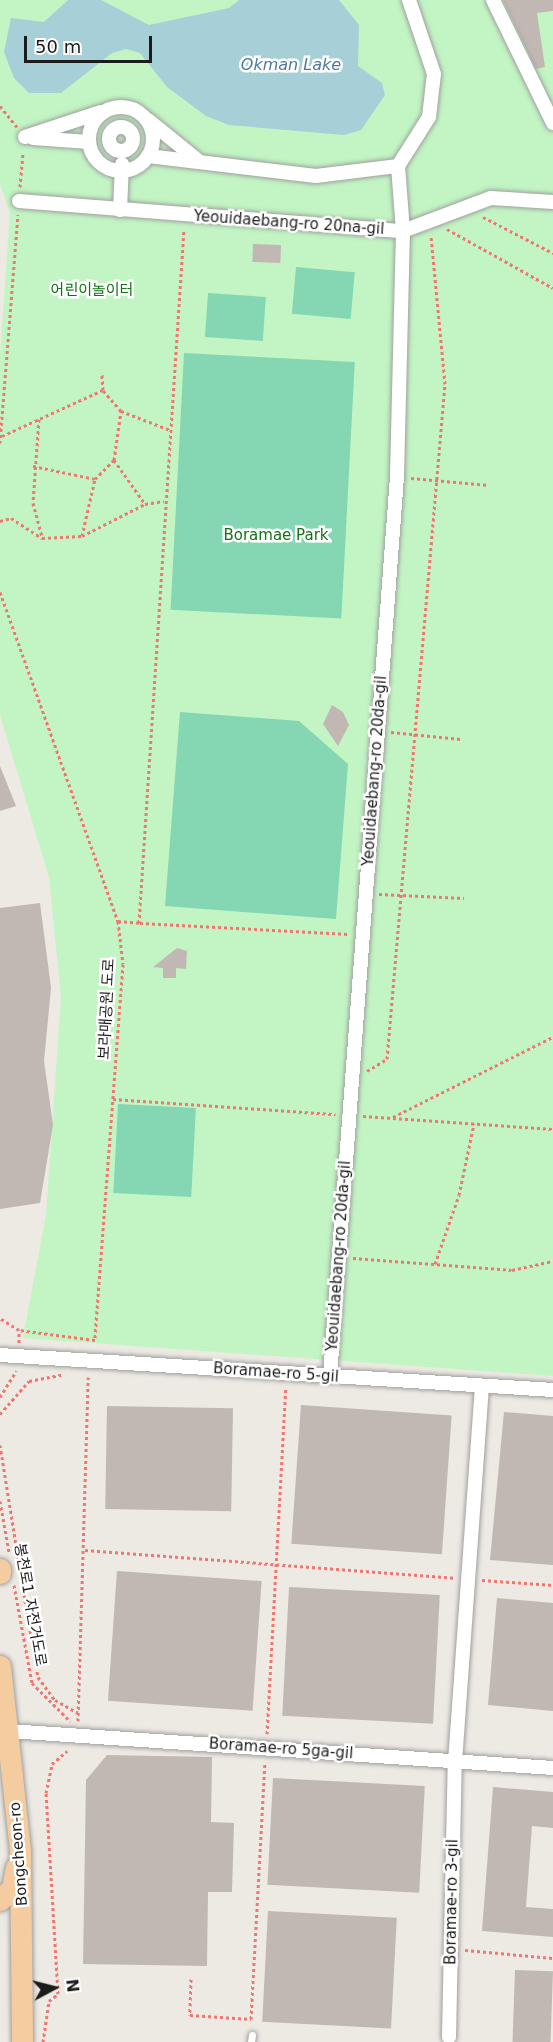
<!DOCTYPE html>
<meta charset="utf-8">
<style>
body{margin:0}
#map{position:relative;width:553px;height:2042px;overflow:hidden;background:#ede9e3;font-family:"DejaVu Sans","Noto Sans KR",sans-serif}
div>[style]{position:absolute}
.park>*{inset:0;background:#c2f5c3}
.pitch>*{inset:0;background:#85d7b3;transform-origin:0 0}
.water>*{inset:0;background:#a6cfd8}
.building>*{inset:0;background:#c1b8b3;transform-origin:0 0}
.path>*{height:3px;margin-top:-1.5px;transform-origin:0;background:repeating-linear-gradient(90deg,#f07771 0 3px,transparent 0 6px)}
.roads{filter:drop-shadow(0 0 2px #a0a0a0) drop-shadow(0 0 2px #a0a0a0)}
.lane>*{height:7px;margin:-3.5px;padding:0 3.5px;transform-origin:3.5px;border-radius:3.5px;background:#fff}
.street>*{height:14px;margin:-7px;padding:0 7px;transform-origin:7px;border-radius:7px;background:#fff}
.street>.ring{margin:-7px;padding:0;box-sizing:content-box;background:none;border:14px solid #fff;border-radius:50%}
.primary>*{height:21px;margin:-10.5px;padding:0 10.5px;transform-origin:10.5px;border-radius:10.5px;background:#f5cba0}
span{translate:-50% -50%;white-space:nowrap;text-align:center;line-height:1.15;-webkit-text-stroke:5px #fff;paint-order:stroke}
.street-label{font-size:15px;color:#1c1c1c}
.park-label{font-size:15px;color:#137215}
.water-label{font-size:16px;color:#4d7a9e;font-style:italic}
.north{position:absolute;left:24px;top:1958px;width:60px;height:60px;-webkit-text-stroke:4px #fff;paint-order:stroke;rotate:83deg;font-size:16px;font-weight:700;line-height:24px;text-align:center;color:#1c1c1c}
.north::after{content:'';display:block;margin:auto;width:21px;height:27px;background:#1c1c1c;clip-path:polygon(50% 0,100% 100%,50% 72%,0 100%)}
.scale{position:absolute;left:24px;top:36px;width:128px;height:27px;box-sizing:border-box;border:3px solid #1c1c1c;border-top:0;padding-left:8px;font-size:18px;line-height:21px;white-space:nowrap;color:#1c1c1c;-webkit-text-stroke:4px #fff;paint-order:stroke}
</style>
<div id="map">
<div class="park">
<div style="clip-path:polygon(0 0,553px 0,553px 1376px,23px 1338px,46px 1215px,61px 998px,49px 877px,0 715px,0 356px,10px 213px,0 184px)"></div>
</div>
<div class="pitch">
<div style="left:296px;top:267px;width:59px;height:47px;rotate:5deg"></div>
<div style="left:208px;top:293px;width:58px;height:44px;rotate:4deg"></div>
<div style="left:184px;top:353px;width:171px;height:257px;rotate:3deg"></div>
<div style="clip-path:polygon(180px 712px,299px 721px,348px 764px,336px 919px,165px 906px)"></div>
<div style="left:118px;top:1104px;width:78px;height:89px;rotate:3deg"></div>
</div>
<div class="water">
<div style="clip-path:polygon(68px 0,101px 0,149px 25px,229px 8px,239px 0,339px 0,359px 25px,358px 66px,382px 83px,385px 95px,361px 130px,344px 135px,229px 125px,206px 116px,167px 87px,140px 53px,126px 49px,112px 53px,61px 93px,29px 93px,14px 78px,4px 52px,11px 18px,44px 22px)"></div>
</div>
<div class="building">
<div style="clip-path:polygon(503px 0,553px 0,553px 11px,537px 13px,545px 67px,536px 69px)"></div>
<div style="left:253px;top:244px;width:28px;height:18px;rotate:2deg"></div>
<div style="clip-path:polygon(332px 705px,343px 712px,349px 725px,338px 746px,323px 724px)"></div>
<div style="clip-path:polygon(0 766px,16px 806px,0 811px)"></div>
<div style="clip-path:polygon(40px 903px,51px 988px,44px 1061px,53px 1125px,40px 1203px,0 1209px,0 908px)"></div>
<div style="clip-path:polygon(177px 948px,187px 951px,186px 969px,176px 968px,176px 978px,163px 978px,163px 968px,153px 967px)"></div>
<div style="left:301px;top:1405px;width:151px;height:139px;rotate:4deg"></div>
<div style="left:107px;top:1406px;width:126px;height:103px;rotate:1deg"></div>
<div style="clip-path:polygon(504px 1412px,553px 1416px,553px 1565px,490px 1560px)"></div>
<div style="left:117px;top:1571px;width:145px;height:130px;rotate:4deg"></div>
<div style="left:289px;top:1587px;width:151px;height:129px;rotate:3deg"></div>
<div style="clip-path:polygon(497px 1598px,553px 1603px,553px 1711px,488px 1705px)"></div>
<div style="clip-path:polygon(107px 1755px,212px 1757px,211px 1822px,234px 1823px,232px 1892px,208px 1892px,207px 1966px,83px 1964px,86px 1780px)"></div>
<div style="left:273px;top:1778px;width:152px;height:107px;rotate:3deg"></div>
<div style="clip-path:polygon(493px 1787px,553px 1792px,553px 1828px,532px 1826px,526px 1907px,553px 1909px,553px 1937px,482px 1931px)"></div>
<div style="left:268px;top:1911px;width:129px;height:111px;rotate:3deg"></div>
<div style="left:515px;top:1970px;width:38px;height:72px;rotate:2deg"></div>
</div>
<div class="path">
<div style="left:0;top:106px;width:27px;rotate:51deg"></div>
<div style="left:20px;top:187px;width:35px;rotate:-85deg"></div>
<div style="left:483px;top:217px;width:79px;rotate:27.2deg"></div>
<div style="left:447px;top:229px;width:121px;rotate:29.1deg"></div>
<div style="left:121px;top:411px;width:53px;rotate:21.2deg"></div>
<div style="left:39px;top:419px;width:84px;rotate:94.1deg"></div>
<div style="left:33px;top:503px;width:34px;rotate:75deg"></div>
<div style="left:2px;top:436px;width:111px;rotate:-24.5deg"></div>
<div style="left:0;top:443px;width:229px;rotate:-85.5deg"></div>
<div style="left:114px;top:460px;width:54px;rotate:54.8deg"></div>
<div style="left:33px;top:466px;width:63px;rotate:11.8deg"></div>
<div style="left:411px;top:478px;width:78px;rotate:5.1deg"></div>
<div style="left:0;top:521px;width:11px;rotate:-15deg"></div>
<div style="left:11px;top:518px;width:37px;rotate:33deg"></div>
<div style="left:42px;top:538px;width:40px;rotate:-2.9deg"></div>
<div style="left:82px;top:536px;width:71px;rotate:-26.9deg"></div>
<div style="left:145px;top:504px;width:19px;rotate:-9deg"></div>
<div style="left:82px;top:536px;width:58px;rotate:-77.2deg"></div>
<div style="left:95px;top:479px;width:27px;rotate:-45deg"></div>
<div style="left:114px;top:460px;width:49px;rotate:-81.9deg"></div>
<div style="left:121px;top:411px;width:28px;rotate:-131deg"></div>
<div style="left:103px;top:390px;width:16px;rotate:-94deg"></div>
<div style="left:0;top:592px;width:350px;rotate:70.3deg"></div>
<div style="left:118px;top:921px;width:43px;rotate:83.4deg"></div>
<div style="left:123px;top:964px;width:377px;rotate:94.3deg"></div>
<div style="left:95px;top:1340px;width:77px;rotate:-172.5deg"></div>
<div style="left:19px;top:1330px;width:22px;rotate:-148deg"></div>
<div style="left:391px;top:732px;width:70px;rotate:5.7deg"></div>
<div style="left:379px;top:894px;width:85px;rotate:2.7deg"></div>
<div style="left:118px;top:921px;width:21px;rotate:5deg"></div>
<div style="left:139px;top:923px;width:695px;rotate:-86.29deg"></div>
<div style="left:140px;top:923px;width:209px;rotate:3deg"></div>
<div style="left:367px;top:1071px;width:23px;rotate:-31deg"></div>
<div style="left:387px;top:1059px;width:677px;rotate:-85.09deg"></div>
<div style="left:445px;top:384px;width:148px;rotate:-95.4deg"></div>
<div style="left:113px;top:1099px;width:223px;rotate:3.9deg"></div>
<div style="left:363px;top:1116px;width:190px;rotate:3.9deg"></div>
<div style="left:393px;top:1117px;width:179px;rotate:-26.6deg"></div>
<div style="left:353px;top:1258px;width:159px;rotate:4.3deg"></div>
<div style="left:512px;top:1270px;width:42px;rotate:-12.4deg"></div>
<div style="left:435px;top:1264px;width:73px;rotate:-70.8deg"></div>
<div style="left:459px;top:1195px;width:73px;rotate:-78.1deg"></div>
<div style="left:19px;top:1343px;width:13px;rotate:-90deg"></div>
<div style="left:0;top:1397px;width:31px;rotate:-58deg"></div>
<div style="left:0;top:1414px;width:44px;rotate:-48.7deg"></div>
<div style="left:29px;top:1381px;width:33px;rotate:-11deg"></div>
<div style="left:0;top:1445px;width:121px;rotate:80.9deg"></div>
<div style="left:0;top:1501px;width:52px;rotate:80deg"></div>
<div style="left:85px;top:1550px;width:370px;rotate:4.3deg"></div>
<div style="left:20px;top:1571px;width:108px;rotate:80.4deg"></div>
<div style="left:38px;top:1677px;width:29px;rotate:54deg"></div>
<div style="left:55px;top:1700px;width:26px;rotate:29deg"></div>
<div style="left:482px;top:1580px;width:71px;rotate:4deg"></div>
<div style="left:14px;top:1585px;width:100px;rotate:79.6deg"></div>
<div style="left:32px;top:1683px;width:54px;rotate:45deg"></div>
<div style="left:78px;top:1721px;width:344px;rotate:-88.3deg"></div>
<div style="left:267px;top:1734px;width:348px;rotate:-86.9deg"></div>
<div style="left:465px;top:1950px;width:88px;rotate:5.2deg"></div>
<div style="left:191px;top:1979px;width:36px;rotate:92deg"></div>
<div style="left:190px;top:2015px;width:61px;rotate:3.8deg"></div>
<div style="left:251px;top:2019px;width:257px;rotate:-86.9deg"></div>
<div style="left:43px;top:2042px;width:41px;rotate:-81.7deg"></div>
<div style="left:49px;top:2001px;width:11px;rotate:-38deg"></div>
<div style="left:58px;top:1994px;width:201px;rotate:-93.4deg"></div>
<div style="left:46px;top:1793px;width:30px;rotate:-78deg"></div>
<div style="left:52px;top:1764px;width:20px;rotate:-41deg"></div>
</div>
<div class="roads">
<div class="lane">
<div style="left:251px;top:2042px;width:7px;rotate:-82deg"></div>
</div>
<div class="street">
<div style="left:493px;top:0;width:137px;rotate:64deg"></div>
<div class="ring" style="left:89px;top:107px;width:50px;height:50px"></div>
<div style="left:148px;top:120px;width:67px;rotate:38.9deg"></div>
<div class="ring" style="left:109px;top:127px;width:10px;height:10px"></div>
<div style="left:25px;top:137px;width:80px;rotate:-18.2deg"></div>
<div style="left:33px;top:138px;width:56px;rotate:4.1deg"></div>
<div style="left:148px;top:156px;width:169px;rotate:6.8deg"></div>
<div style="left:316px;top:176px;width:83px;rotate:-7deg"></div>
<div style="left:398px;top:166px;width:58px;rotate:-57.7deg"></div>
<div style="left:429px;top:117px;width:43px;rotate:-83.4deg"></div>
<div style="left:434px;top:74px;width:78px;rotate:-108.7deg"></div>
<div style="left:19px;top:201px;width:385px;rotate:4.5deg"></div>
<div style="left:403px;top:231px;width:94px;rotate:-20.6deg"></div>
<div style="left:491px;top:198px;width:62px;rotate:3.7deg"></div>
<div style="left:120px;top:210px;width:46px;rotate:-87.5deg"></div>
<div style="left:0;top:1355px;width:554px;rotate:3.62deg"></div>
<div style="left:330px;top:1376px;width:902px;rotate:-85.74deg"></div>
<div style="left:397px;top:476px;width:245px;rotate:-88.6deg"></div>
<div style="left:403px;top:231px;width:65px;rotate:-94.4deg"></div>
<div style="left:9px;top:1731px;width:545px;rotate:3.89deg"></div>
<div style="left:449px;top:2037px;width:275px;rotate:-88.8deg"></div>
<div style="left:455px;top:1762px;width:377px;rotate:-85.9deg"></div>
</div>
<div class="primary">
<div style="left:0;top:1569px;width:4px;rotate:90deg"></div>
<div style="left:0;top:1666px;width:184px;rotate:83.8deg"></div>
<div style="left:20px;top:1849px;width:193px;rotate:89.4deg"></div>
<div style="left:0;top:1900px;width:17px;rotate:-45deg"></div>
<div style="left:12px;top:1888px;width:21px;rotate:-79deg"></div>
</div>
</div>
<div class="street-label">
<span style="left:289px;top:223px;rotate:4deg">Yeouidaebang-ro 20na-gil</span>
<span style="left:375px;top:771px;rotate:-86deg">Yeouidaebang-ro 20da-gil</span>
<span style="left:107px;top:1009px;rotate:-87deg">보라매공원 도로</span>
<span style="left:339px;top:1256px;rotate:-86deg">Yeouidaebang-ro 20da-gil</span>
<span style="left:276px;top:1373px;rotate:4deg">Boramae-ro 5-gil</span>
<span style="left:30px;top:1605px;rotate:80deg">봉천로1 자전거도로</span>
<span style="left:281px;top:1749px;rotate:4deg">Boramae-ro 5ga-gil</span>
<span style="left:19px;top:1854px;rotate:-94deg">Bongcheon-ro</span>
<span style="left:452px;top:1902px;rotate:-89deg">Boramae-ro 3-gil</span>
</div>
<div class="park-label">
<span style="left:92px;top:291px">어린이놀이터</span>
<span style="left:276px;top:536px">Boramae Park</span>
</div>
<div class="water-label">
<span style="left:291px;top:65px">Okman Lake</span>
</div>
<div class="north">N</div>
<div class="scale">50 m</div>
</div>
